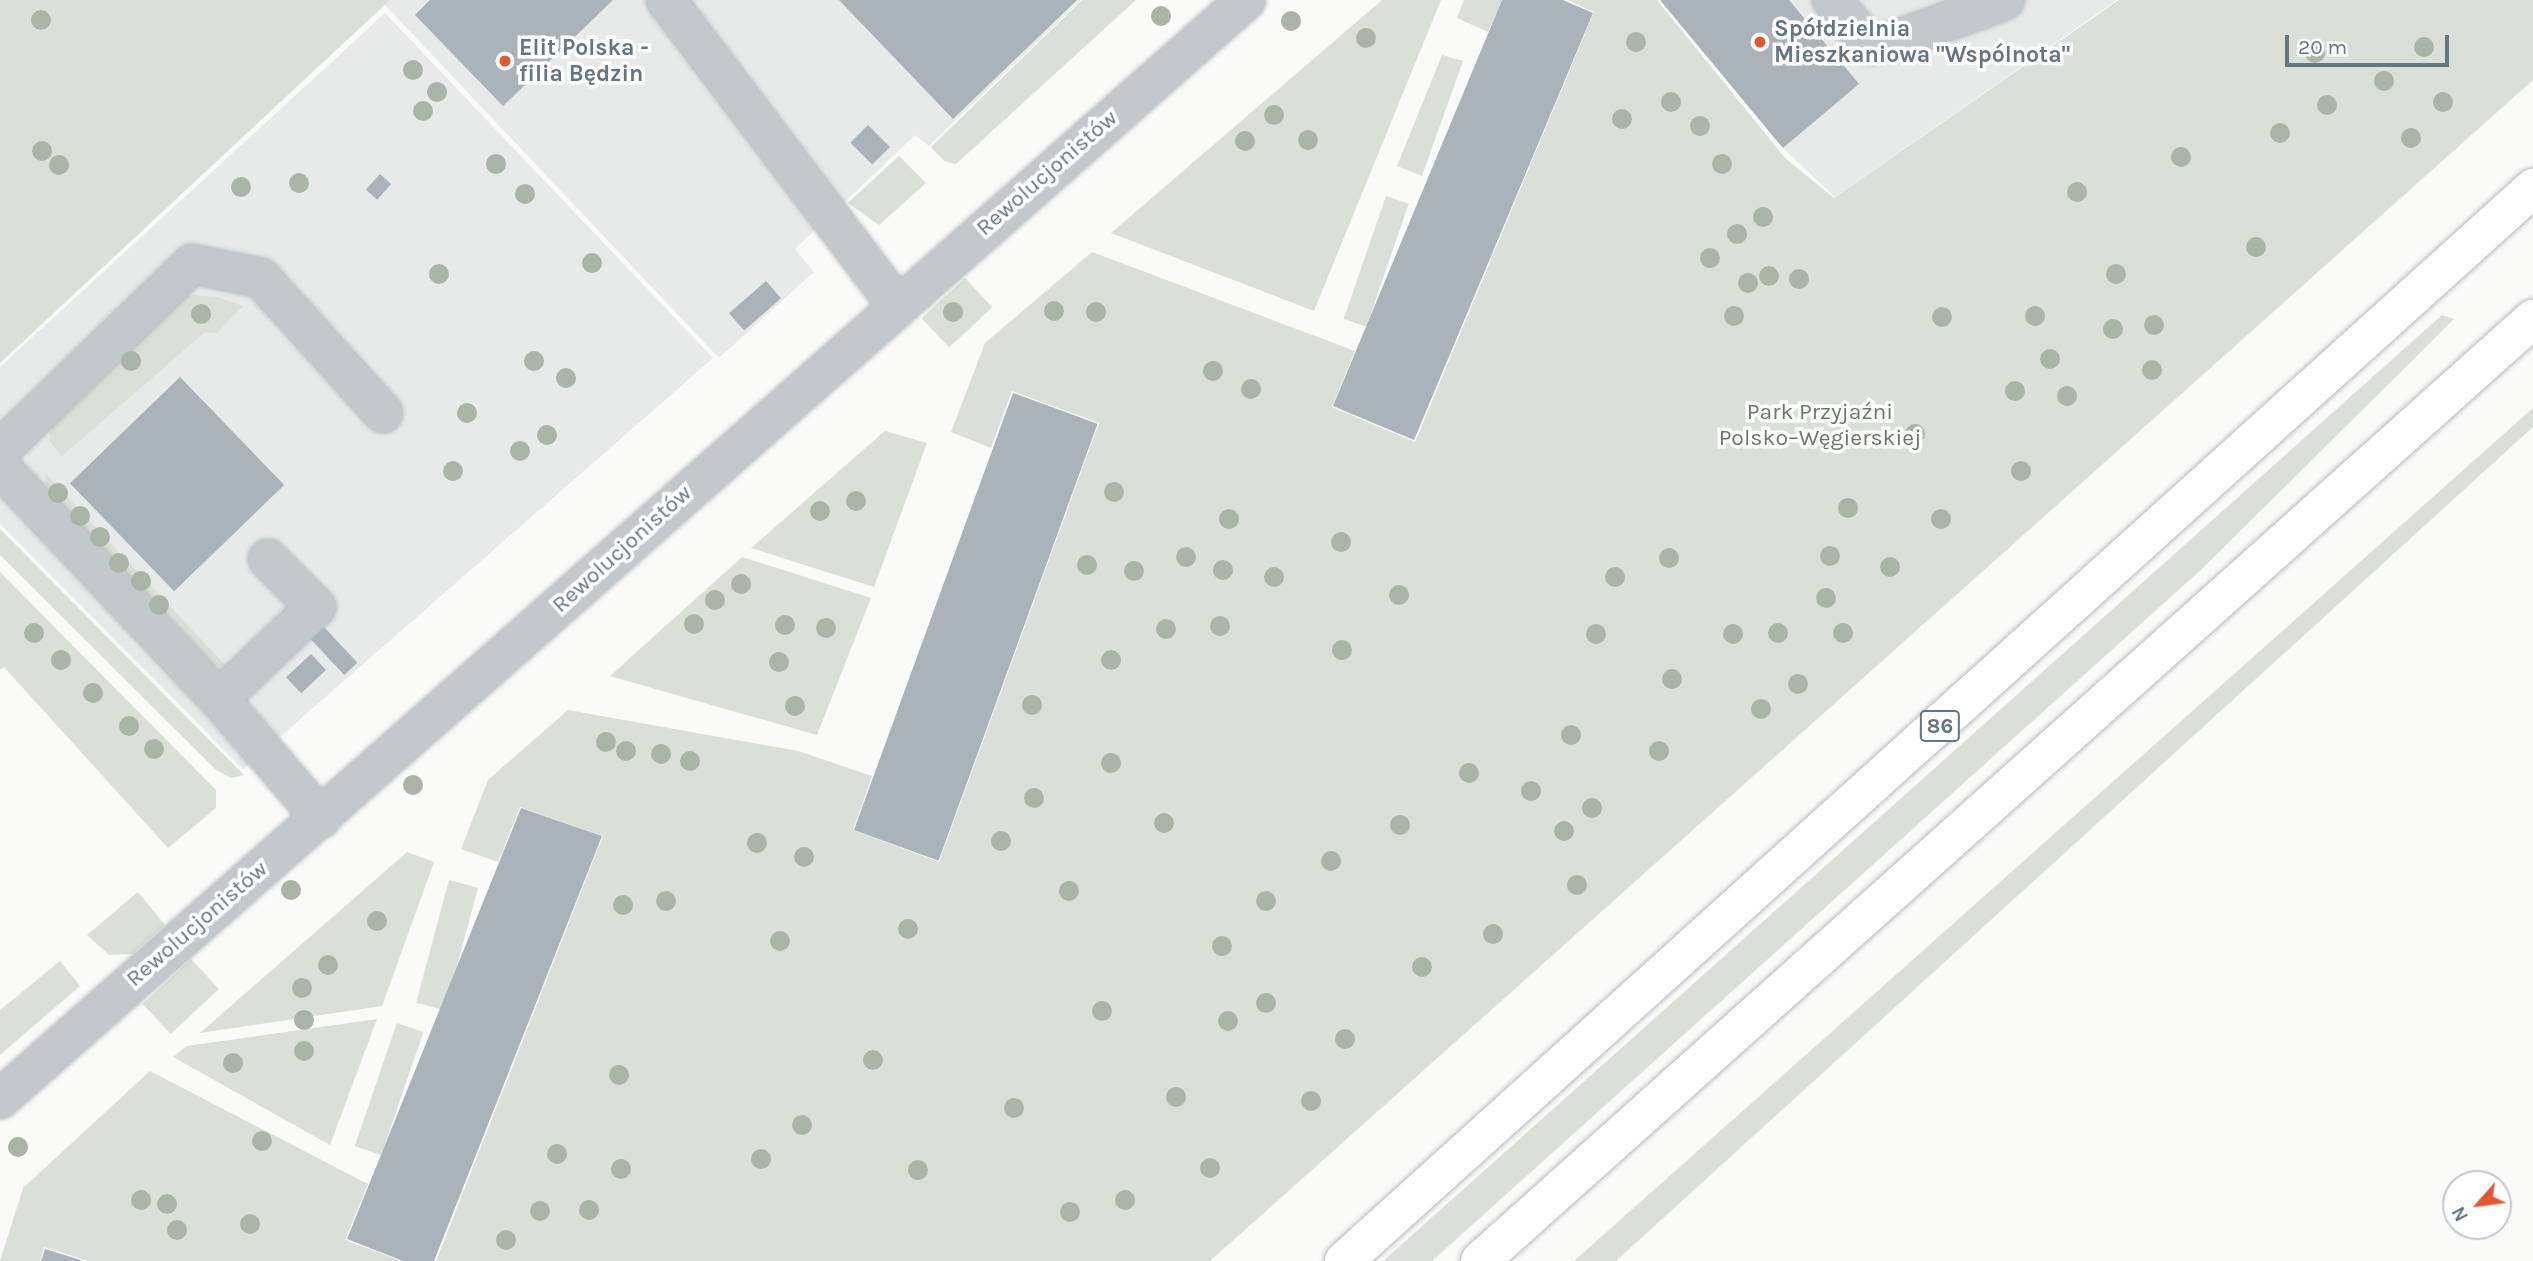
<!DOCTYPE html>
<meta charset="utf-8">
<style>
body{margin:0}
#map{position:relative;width:2533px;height:1261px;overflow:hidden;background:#fafaf8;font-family:Karla,sans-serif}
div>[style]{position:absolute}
.built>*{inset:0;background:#e8e9e9}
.green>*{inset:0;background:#dadfd7;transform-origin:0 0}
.building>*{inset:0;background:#aab3b9;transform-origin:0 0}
.roads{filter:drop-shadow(0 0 2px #b5babe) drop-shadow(0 0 2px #b5babe)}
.minor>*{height:38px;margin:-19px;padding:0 19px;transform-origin:19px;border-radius:19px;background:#c3c8cc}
.major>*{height:38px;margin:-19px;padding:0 19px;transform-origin:19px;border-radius:19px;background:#fff}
.trees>*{width:20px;height:20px;margin:-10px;border-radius:50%;background:#aab4a7}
.dots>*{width:19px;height:19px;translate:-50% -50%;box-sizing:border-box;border:4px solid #fff;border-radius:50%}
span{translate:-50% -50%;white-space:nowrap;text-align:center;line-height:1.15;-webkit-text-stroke:7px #fff;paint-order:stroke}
.shield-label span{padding:2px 5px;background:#fff;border:2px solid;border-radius:5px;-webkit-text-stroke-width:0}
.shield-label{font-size:21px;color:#657683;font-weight:700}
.poi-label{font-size:23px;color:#657683;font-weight:700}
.left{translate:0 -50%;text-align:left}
.street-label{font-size:23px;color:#657683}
.park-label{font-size:23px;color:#687a64}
.north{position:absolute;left:2442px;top:1170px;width:70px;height:70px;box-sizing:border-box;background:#fff;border:2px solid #c1c8cd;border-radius:50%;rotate:242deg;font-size:19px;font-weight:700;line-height:28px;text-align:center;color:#657683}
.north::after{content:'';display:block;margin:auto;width:24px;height:32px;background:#e4572e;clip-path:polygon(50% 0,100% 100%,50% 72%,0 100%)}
.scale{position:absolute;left:2285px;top:35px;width:164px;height:32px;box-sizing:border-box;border:4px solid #657683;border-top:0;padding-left:9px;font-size:21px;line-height:24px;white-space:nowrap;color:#657683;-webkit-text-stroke:5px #fff;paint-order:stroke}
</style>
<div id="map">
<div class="built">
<div style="clip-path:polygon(389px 0,1081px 0,929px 146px,915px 135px,795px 249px,814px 272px,719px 358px,385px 5px)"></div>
<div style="clip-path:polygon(1660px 0,2117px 0,1835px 197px,1783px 148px)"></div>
<div style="clip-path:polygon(385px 13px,713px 358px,243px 769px,0 524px,0 367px)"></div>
</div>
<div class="green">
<div style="clip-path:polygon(0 0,390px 0,0 363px)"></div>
<div style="clip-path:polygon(1082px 0,1136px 0,956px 164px,944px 161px,931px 147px)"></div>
<div style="clip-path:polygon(1382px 0,1441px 0,1314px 311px,1111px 233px)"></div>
<div style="clip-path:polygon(1464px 0,1502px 0,1488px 32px,1457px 18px)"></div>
<div style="clip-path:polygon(1567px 0,1657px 0,1785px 158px,1834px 198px,2119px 0,2533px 0,2533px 80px,1210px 1261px,436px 1261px,603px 836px,520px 807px,498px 862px,461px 849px,488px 780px,568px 710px,798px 751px,872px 776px,853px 830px,939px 862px,1099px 423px,1012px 391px,991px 448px,951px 432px,985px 343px,1092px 252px,1355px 351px,1332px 407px,1415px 442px,1594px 12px)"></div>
<div style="clip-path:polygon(1442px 55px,1463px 61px,1422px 176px,1397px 166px)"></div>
<div style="clip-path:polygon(899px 156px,926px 183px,879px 225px,848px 203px)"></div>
<div style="left:1386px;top:196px;width:24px;height:130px;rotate:19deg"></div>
<div style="left:965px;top:278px;width:40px;height:59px;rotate:47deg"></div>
<div style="clip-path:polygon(179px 294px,218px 297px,243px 306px,217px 333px,205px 332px,62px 456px,49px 441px,53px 414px)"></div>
<div style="clip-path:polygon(2442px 315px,2454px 319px,2204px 567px,1600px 1110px,1432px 1261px,1383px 1261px)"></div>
<div style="clip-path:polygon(2533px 408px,2533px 427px,1616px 1261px,1574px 1261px)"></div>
<div style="clip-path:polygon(885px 431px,927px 443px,874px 587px,751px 548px)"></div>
<div style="clip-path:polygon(44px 472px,227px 667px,207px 665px,48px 492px)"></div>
<div style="clip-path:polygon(0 529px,244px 775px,231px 778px,216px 770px,0 555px)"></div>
<div style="clip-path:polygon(742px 557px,871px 598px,817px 735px,610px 676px)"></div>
<div style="clip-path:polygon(0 572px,216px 790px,216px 808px,168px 848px,4px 667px,0 670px)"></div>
<div style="clip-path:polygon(407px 852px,434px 862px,382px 1006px,200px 1033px)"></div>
<div style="left:449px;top:880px;width:30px;height:127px;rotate:15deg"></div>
<div style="clip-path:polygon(138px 892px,165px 925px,132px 954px,109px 955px,87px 935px)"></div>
<div style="left:191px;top:959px;width:41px;height:66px;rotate:47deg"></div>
<div style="clip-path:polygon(60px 961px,80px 986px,0 1055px,0 1010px)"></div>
<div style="clip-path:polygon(377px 1019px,330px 1145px,173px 1057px,187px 1046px)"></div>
<div style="left:397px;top:1023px;width:28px;height:130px;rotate:19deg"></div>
<div style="clip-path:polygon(150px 1071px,368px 1184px,345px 1240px,401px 1261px,88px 1261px,44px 1247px,40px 1261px,0 1261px,23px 1188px)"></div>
</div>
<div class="building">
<div style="clip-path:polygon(430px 0,613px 0,503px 106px,415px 15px)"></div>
<div style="clip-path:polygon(839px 0,1077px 0,953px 119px)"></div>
<div style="clip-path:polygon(1502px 0,1563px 0,1593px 13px,1414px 440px,1333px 406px)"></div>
<div style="clip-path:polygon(1660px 0,1789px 0,1859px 84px,1783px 148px)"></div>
<div style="left:868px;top:125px;width:31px;height:25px;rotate:45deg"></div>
<div style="left:380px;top:174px;width:15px;height:21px;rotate:42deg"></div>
<div style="left:766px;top:281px;width:23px;height:49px;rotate:49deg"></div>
<div style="left:180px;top:377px;width:150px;height:153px;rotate:46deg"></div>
<div style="left:1013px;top:393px;width:90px;height:465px;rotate:20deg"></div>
<div style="left:324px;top:627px;width:49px;height:18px;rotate:47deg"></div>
<div style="left:311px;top:654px;width:22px;height:34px;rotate:47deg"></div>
<div style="clip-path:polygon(521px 808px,602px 836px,434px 1261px,403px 1261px,347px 1239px)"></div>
<div style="clip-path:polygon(45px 1249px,81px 1260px,81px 1261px,41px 1261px)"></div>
</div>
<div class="roads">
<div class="minor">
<div style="left:666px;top:0;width:381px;rotate:52.9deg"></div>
<div style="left:1832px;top:0;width:58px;rotate:50.6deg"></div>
<div style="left:1869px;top:45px;width:25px;rotate:-9deg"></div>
<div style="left:1894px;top:41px;width:118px;rotate:-20.3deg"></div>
<div style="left:0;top:450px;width:267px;rotate:-44.1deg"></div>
<div style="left:192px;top:264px;width:70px;rotate:11.5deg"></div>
<div style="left:261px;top:278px;width:182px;rotate:47.9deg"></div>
<div style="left:0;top:467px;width:319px;rotate:46.7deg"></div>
<div style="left:219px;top:699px;width:157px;rotate:49.4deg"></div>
<div style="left:219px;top:699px;width:134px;rotate:-43.5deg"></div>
<div style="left:316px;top:607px;width:68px;rotate:-135deg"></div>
<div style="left:0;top:1099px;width:1661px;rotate:-41.41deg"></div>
</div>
<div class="major">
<div style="left:1344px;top:1261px;width:1602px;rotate:-42.06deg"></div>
<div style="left:1480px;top:1261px;width:1413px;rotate:-41.82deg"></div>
</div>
</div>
<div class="trees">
<div style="left:1161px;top:16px"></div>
<div style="left:41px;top:20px"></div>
<div style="left:1291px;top:21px"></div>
<div style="left:1366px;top:38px"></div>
<div style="left:1636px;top:42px"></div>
<div style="left:2424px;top:47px"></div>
<div style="left:2315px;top:53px"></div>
<div style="left:413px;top:70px"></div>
<div style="left:2384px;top:81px"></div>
<div style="left:437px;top:92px"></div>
<div style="left:1671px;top:102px"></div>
<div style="left:2443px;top:102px"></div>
<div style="left:2327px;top:105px"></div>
<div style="left:423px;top:111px"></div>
<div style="left:1274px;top:115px"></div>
<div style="left:1622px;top:119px"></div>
<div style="left:1700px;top:126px"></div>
<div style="left:2280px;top:133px"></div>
<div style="left:2411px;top:138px"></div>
<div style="left:1308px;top:140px"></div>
<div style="left:1245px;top:141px"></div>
<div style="left:42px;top:151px"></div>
<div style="left:2181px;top:157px"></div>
<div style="left:496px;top:164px"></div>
<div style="left:1722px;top:164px"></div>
<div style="left:59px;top:165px"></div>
<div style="left:299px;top:183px"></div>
<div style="left:241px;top:187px"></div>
<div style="left:2077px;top:192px"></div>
<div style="left:525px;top:194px"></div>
<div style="left:1763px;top:217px"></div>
<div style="left:1737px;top:234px"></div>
<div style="left:2256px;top:247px"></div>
<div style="left:1710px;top:258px"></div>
<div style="left:592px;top:263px"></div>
<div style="left:439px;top:274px"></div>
<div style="left:2116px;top:274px"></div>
<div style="left:1769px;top:276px"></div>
<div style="left:1799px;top:279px"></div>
<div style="left:1748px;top:283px"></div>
<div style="left:1054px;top:311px"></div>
<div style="left:953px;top:312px"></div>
<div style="left:1096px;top:312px"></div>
<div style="left:201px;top:314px"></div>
<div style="left:1734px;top:316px"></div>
<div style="left:2035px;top:316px"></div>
<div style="left:1942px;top:317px"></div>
<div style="left:2154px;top:325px"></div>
<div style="left:2113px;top:329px"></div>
<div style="left:2050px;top:359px"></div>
<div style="left:131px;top:361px"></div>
<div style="left:534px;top:361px"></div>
<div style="left:2152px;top:370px"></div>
<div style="left:1213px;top:371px"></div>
<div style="left:566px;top:378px"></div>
<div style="left:1251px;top:389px"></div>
<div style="left:2015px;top:391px"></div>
<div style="left:2067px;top:396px"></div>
<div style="left:467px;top:413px"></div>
<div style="left:1915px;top:434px"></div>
<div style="left:547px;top:435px"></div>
<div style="left:520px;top:451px"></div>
<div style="left:453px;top:471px"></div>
<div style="left:2021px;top:471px"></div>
<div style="left:1114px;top:492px"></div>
<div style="left:58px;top:493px"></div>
<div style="left:856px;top:501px"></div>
<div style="left:1848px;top:508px"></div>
<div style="left:820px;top:511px"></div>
<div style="left:80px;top:516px"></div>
<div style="left:1229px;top:519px"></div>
<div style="left:1941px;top:519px"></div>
<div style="left:100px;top:537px"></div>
<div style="left:1341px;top:542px"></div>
<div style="left:1830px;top:556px"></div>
<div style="left:1186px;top:557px"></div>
<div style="left:1669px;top:558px"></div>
<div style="left:119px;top:563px"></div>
<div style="left:1087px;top:565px"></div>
<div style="left:1890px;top:567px"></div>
<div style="left:1223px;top:570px"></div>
<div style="left:1134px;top:571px"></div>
<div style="left:1274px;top:577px"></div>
<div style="left:1615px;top:577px"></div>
<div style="left:141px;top:581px"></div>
<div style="left:741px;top:584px"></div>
<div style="left:1399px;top:595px"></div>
<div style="left:1826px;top:598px"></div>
<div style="left:715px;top:600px"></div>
<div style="left:159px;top:605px"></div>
<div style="left:694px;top:624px"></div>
<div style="left:785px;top:625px"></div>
<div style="left:1220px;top:626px"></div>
<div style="left:826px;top:628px"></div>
<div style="left:1166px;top:629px"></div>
<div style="left:34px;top:633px"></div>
<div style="left:1778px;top:633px"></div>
<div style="left:1843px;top:633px"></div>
<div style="left:1596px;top:634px"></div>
<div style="left:1733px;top:634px"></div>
<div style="left:1342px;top:650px"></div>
<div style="left:61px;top:660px"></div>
<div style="left:1111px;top:660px"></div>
<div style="left:779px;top:662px"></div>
<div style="left:1672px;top:679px"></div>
<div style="left:1798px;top:684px"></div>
<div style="left:93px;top:693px"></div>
<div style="left:1032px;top:705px"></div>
<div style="left:795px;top:706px"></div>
<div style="left:1761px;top:709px"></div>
<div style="left:129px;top:726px"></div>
<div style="left:1571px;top:735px"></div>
<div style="left:606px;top:742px"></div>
<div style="left:154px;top:749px"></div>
<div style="left:626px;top:751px"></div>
<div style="left:1659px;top:751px"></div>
<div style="left:661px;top:754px"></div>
<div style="left:690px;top:761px"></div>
<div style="left:1111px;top:763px"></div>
<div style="left:1469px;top:773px"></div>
<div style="left:413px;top:785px"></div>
<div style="left:1531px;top:791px"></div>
<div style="left:1034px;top:798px"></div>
<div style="left:1592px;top:808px"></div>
<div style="left:1164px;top:823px"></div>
<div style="left:1400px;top:825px"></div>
<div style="left:1564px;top:831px"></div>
<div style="left:1001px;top:841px"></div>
<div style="left:757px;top:843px"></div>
<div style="left:804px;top:857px"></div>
<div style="left:1331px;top:861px"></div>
<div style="left:1577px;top:885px"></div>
<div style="left:291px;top:890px"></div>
<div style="left:1069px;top:891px"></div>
<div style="left:666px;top:901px"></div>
<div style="left:1266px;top:901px"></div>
<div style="left:623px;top:905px"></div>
<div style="left:377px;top:921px"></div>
<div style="left:908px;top:929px"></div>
<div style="left:1493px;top:934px"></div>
<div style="left:780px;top:941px"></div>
<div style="left:1222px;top:946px"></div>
<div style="left:328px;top:965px"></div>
<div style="left:1422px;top:967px"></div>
<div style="left:302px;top:988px"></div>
<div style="left:1266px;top:1003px"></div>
<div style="left:1102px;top:1011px"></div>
<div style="left:304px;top:1020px"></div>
<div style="left:1228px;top:1021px"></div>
<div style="left:1345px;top:1039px"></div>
<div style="left:304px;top:1051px"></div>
<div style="left:873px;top:1060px"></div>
<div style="left:233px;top:1063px"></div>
<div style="left:619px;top:1075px"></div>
<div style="left:1176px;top:1097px"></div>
<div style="left:1311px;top:1101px"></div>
<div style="left:1014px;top:1108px"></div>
<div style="left:802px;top:1125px"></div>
<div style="left:262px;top:1141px"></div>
<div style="left:18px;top:1147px"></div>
<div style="left:557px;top:1154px"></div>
<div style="left:761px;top:1159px"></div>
<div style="left:1210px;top:1168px"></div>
<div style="left:621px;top:1169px"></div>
<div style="left:918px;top:1170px"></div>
<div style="left:141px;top:1200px"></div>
<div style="left:1125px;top:1200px"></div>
<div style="left:167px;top:1204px"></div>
<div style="left:589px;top:1210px"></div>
<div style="left:540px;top:1211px"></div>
<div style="left:1070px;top:1212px"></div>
<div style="left:250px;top:1224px"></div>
<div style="left:177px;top:1230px"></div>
<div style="left:506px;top:1240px"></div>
</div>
<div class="dots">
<div style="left:1760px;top:42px;background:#e4572e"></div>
<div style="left:505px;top:61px;background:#e4572e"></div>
</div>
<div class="shield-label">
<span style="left:1940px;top:726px">86</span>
</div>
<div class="poi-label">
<span class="left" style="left:1774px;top:42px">Spółdzielnia<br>Mieszkaniowa "Wspólnota"</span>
<span class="left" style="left:519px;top:61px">Elit Polska -<br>filia Będzin</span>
</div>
<div class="street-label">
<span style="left:1047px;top:173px;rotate:-41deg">Rewolucjonistów</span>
<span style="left:622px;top:549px;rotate:-42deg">Rewolucjonistów</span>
<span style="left:197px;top:924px;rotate:-41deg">Rewolucjonistów</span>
</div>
<div class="park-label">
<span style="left:1820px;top:425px">Park Przyjaźni<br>Polsko–Węgierskiej</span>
</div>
<div class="north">N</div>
<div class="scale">20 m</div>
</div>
